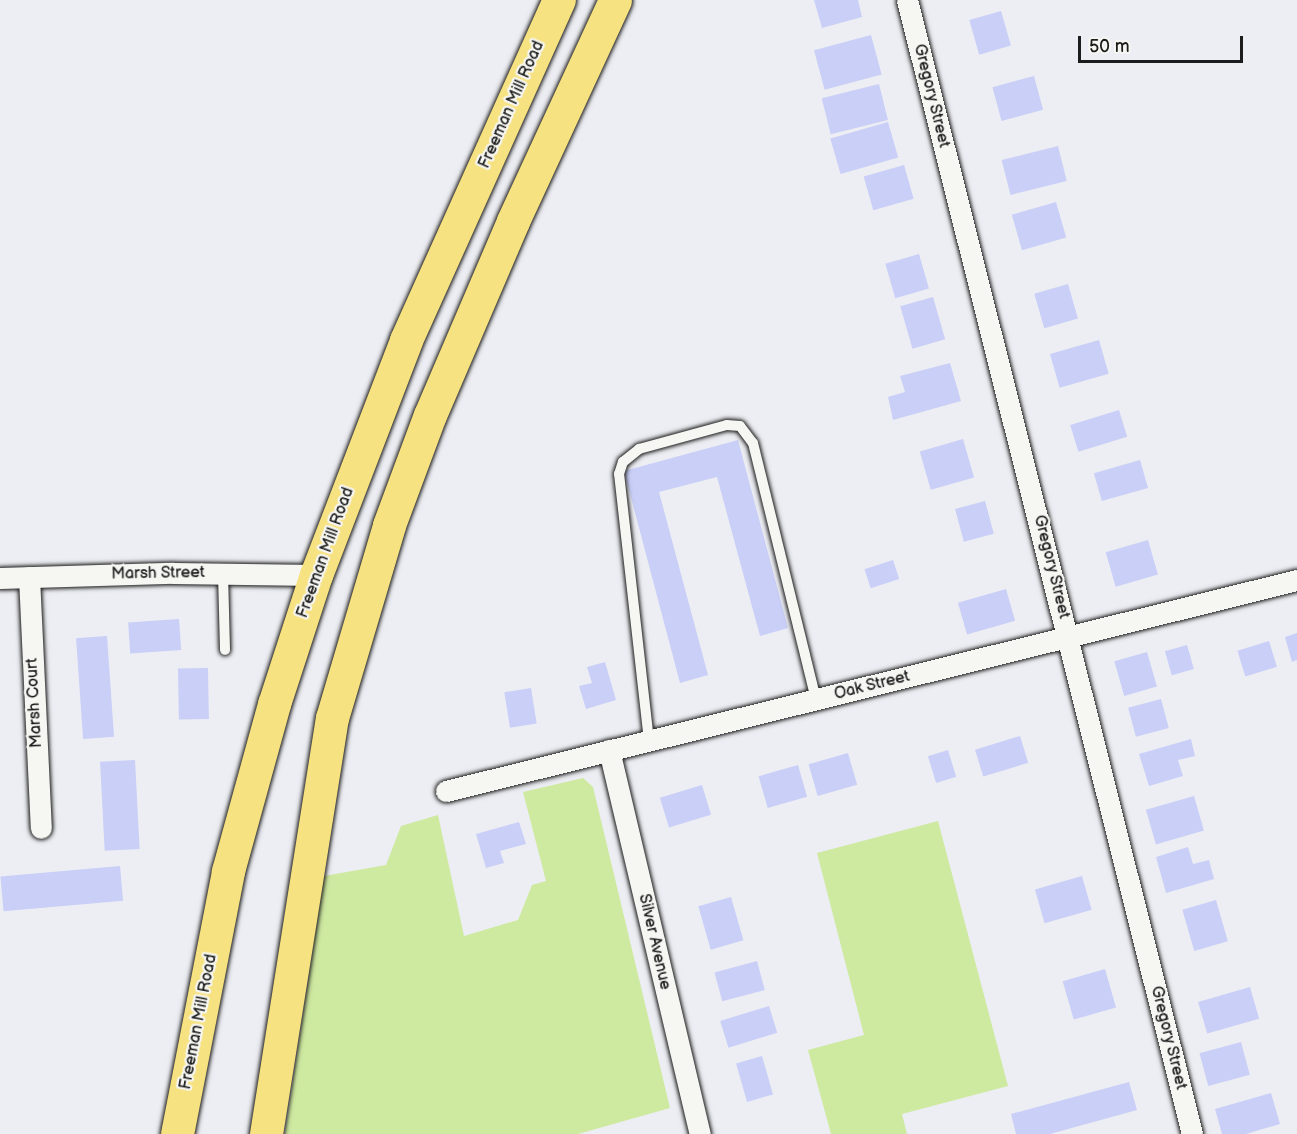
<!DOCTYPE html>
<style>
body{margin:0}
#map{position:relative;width:1297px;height:1134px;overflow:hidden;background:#edeef3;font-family:"Balsamiq Sans",sans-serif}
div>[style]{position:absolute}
.green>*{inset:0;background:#cee9a0}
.building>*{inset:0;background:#c9cff7;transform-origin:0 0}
.roads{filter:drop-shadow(0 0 2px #1c1c1c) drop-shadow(0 0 2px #1c1c1c)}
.lane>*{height:10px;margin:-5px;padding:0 5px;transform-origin:5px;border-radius:5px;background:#f6f6f2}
.street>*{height:21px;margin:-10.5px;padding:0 10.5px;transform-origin:10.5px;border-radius:10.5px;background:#f6f6f2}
.primary>*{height:33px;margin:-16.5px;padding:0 16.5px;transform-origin:16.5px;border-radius:16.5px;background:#f7e281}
span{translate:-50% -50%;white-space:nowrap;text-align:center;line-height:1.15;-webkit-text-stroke:4.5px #f6f6f2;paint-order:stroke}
.street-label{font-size:16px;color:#1c1c1c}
.scale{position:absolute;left:1078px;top:36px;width:165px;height:27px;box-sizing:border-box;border:3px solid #1c1c1c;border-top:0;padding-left:8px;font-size:18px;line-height:21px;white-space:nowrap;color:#1c1c1c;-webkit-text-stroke:4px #f6f6f2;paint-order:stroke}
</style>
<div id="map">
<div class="green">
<div style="clip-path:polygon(583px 778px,593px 787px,670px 1108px,578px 1134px,285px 1134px,324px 876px,386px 865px,401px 826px,438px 815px,464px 936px,518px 920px,532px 885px,546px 881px,523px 792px)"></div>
<div style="clip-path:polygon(938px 821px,1008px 1086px,902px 1114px,907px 1134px,831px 1134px,808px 1050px,864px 1035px,817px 853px)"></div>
</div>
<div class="building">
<div style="clip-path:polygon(814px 0,858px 0,862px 17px,822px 28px)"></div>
<div style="left:1001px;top:11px;width:36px;height:33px;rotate:74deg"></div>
<div style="left:871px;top:35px;width:41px;height:59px;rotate:75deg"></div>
<div style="left:1034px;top:76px;width:35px;height:43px;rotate:75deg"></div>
<div style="left:879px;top:84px;width:37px;height:59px;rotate:76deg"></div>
<div style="left:888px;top:122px;width:37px;height:60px;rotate:74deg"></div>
<div style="left:1058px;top:146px;width:36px;height:58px;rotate:76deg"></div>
<div style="left:904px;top:165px;width:35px;height:42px;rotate:74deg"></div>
<div style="left:1056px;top:202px;width:37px;height:46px;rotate:74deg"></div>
<div style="left:919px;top:254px;width:36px;height:35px;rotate:74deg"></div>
<div style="left:1068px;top:284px;width:36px;height:35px;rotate:74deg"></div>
<div style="left:933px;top:297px;width:44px;height:34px;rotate:74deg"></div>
<div style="left:1099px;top:340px;width:35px;height:51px;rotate:74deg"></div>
<div style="clip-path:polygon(950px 363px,961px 401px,893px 420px,888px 397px,905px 392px,900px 376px)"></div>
<div style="left:1119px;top:410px;width:28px;height:51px;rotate:73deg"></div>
<div style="left:963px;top:439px;width:40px;height:45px;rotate:74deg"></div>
<div style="clip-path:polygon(738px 440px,788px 628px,760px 636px,717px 477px,659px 492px,708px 675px,680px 683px,624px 471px)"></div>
<div style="left:1140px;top:460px;width:29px;height:48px;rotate:74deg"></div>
<div style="left:985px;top:501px;width:34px;height:31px;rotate:75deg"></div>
<div style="left:1148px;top:540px;width:36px;height:44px;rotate:74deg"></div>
<div style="left:893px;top:560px;width:20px;height:30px;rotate:72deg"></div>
<div style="left:1006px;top:589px;width:33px;height:50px;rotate:74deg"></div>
<div style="left:179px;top:619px;width:31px;height:51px;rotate:86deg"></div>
<div style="clip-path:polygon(1297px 633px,1297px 660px,1292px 662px,1285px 637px)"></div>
<div style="left:107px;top:636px;width:101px;height:31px;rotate:86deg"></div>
<div style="left:1269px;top:641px;width:27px;height:33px;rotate:73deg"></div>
<div style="left:1187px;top:645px;width:25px;height:23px;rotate:74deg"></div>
<div style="left:1147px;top:652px;width:36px;height:34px;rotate:74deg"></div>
<div style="clip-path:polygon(605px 662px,616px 700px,586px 709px,579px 686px,592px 683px,587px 667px)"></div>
<div style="left:208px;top:668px;width:51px;height:30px;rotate:89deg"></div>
<div style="left:531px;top:688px;width:36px;height:27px;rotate:81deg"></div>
<div style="left:1161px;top:699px;width:30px;height:34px;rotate:75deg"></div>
<div style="left:1020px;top:736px;width:28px;height:47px;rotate:73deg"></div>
<div style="clip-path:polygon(1191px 739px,1195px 756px,1178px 760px,1183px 776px,1149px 786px,1139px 754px)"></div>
<div style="left:948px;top:750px;width:28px;height:21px;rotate:73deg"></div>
<div style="left:848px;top:753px;width:33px;height:41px;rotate:74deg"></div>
<div style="left:135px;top:760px;width:89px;height:35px;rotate:87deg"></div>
<div style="left:798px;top:765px;width:33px;height:41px;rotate:74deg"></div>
<div style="left:702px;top:785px;width:31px;height:44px;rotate:73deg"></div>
<div style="left:1194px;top:796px;width:36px;height:50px;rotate:74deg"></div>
<div style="clip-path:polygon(519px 822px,526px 844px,500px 851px,504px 863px,486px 868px,476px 834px)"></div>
<div style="clip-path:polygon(1188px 847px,1193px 864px,1209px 860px,1214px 879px,1166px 893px,1156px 857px)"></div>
<div style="left:120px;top:866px;width:35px;height:120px;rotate:85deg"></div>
<div style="left:1082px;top:876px;width:35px;height:49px;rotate:74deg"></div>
<div style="left:731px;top:897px;width:45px;height:34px;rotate:74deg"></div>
<div style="left:1216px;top:900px;width:43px;height:35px;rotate:74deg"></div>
<div style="left:757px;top:961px;width:30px;height:44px;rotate:75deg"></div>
<div style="left:1105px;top:969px;width:40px;height:44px;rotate:74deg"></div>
<div style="left:1250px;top:987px;width:33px;height:54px;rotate:74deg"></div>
<div style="left:769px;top:1006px;width:28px;height:51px;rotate:73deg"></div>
<div style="left:1241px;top:1042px;width:34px;height:43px;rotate:75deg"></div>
<div style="left:762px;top:1056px;width:40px;height:27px;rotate:74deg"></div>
<div style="clip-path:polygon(1129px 1082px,1137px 1110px,1050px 1134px,1016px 1134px,1011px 1114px)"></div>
<div style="clip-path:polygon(1271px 1093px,1280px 1124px,1246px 1134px,1222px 1134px,1215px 1109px)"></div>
</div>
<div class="roads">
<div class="lane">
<div style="left:223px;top:573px;width:77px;rotate:88.5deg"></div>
<div style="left:649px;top:741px;width:269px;rotate:-96.4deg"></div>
<div style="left:619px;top:474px;width:13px;rotate:-72deg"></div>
<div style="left:623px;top:462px;width:21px;rotate:-39deg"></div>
<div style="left:639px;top:449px;width:91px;rotate:-15.3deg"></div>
<div style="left:727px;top:425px;width:13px;rotate:4deg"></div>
<div style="left:740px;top:426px;width:21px;rotate:53deg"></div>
<div style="left:753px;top:443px;width:265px;rotate:76.2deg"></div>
</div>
<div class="street">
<div style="left:907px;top:0;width:1169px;rotate:75.89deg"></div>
<div style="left:29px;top:577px;width:251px;rotate:87.3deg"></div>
<div style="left:0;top:578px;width:173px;rotate:-1.7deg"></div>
<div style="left:173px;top:573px;width:143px;rotate:0.8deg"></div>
<div style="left:609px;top:750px;width:395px;rotate:76.7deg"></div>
<div style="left:446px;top:791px;width:877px;rotate:-13.93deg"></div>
</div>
<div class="primary">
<div style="left:177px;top:1134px;width:268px;rotate:-79deg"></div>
<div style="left:228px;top:871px;width:173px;rotate:-74.6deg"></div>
<div style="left:274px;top:704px;width:136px;rotate:-72deg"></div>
<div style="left:316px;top:575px;width:252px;rotate:-69deg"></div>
<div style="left:406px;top:340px;width:373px;rotate:-65.8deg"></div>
<div style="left:266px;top:1134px;width:421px;rotate:-81deg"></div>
<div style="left:332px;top:718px;width:201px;rotate:-73.5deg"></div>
<div style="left:389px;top:525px;width:117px;rotate:-69.6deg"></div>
<div style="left:430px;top:415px;width:211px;rotate:-66.8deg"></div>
<div style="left:513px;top:221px;width:243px;rotate:-65.2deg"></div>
</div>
</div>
<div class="street-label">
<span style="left:931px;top:96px;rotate:76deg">Gregory Street</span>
<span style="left:512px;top:105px;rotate:-66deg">Freeman Mill Road</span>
<span style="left:326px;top:553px;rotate:-70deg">Freeman Mill Road</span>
<span style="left:1051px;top:567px;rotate:76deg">Gregory Street</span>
<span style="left:158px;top:574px;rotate:-1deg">Marsh Street</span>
<span style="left:872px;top:686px;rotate:-14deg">Oak Street</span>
<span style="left:35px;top:703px;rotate:-93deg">Marsh Court</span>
<span style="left:654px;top:942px;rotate:77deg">Silver Avenue</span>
<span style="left:199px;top:1022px;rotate:-79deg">Freeman Mill Road</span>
<span style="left:1168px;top:1038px;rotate:76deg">Gregory Street</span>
</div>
<div class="scale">50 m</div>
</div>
